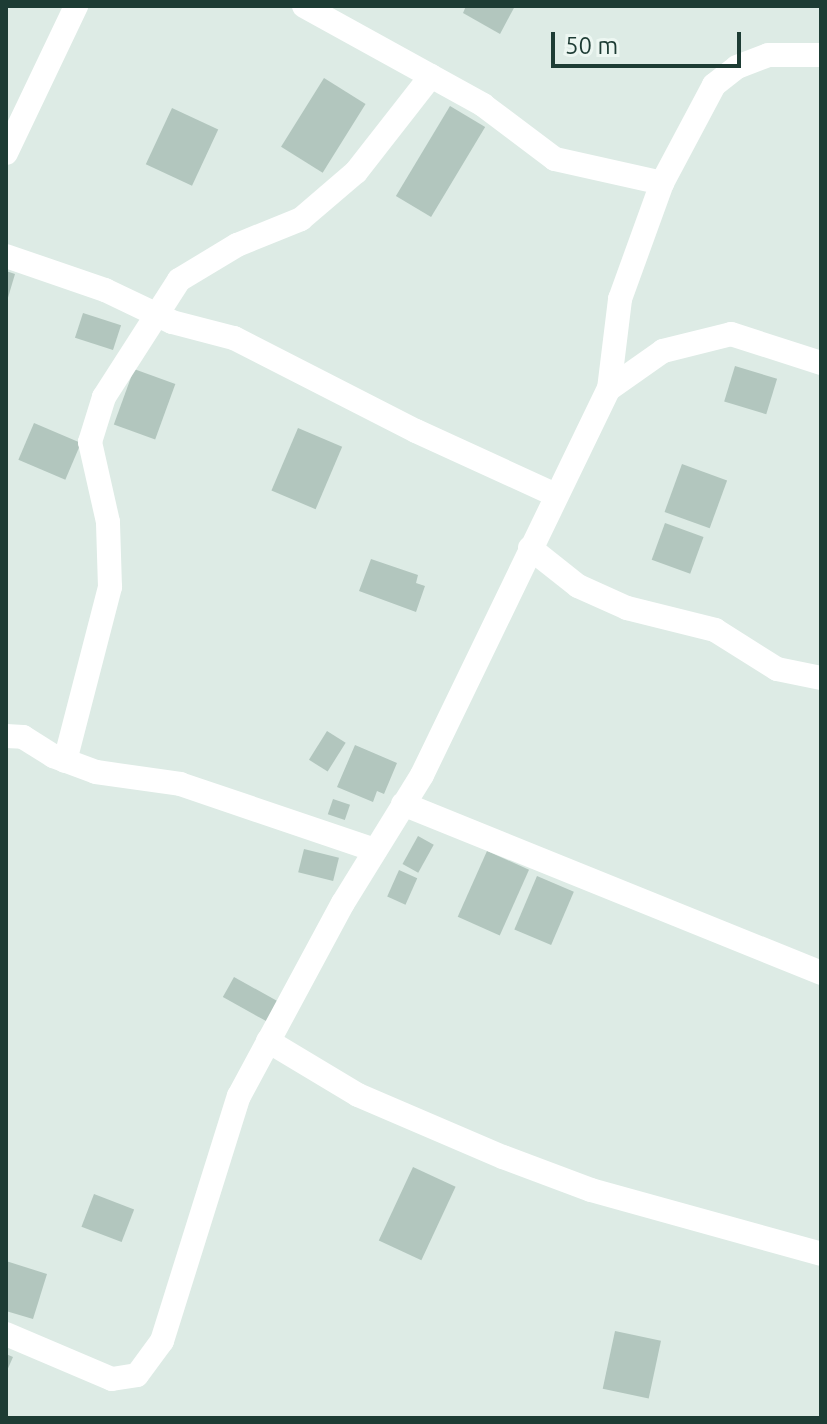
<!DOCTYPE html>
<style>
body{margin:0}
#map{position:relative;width:827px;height:1424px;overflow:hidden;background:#ddebe5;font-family:Ubuntu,sans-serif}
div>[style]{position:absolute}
.building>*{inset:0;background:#b2c6be;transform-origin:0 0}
.minor>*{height:24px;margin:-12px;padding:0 12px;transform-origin:12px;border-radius:12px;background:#fff}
span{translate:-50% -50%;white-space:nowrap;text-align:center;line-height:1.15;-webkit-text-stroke:7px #edf7f2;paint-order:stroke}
.frame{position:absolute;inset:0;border:8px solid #1d3c34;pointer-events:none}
.scale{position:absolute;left:551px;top:32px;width:190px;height:36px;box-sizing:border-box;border:4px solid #1d3c34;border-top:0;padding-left:10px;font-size:24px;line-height:28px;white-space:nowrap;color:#1d3c34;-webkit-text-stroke:6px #edf7f2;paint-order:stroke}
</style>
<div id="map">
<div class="building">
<div style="clip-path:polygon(466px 6px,515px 6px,500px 34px,463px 13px)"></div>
<div style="left:324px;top:78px;width:49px;height:81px;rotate:32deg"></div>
<div style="left:450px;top:106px;width:41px;height:105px;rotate:31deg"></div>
<div style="left:172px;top:108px;width:51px;height:62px;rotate:25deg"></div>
<div style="clip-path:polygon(6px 271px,15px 274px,7px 301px,6px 301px)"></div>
<div style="left:83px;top:313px;width:40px;height:26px;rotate:18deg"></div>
<div style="left:735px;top:366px;width:44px;height:37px;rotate:17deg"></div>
<div style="left:134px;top:369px;width:44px;height:59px;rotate:20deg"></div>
<div style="left:34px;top:423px;width:51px;height:40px;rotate:23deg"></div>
<div style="left:298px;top:428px;width:48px;height:68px;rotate:23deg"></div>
<div style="left:682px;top:464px;width:48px;height:51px;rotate:20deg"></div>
<div style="left:665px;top:523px;width:41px;height:39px;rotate:20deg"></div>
<div style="clip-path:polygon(371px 559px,418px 575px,416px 583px,425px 586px,416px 612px,359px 591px)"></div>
<div style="left:327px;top:731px;width:22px;height:34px;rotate:32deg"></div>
<div style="clip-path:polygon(355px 745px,397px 763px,384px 794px,377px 791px,373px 802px,337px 787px)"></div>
<div style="left:333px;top:799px;width:18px;height:16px;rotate:19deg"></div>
<div style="left:418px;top:836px;width:18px;height:32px;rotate:29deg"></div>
<div style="left:304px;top:849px;width:36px;height:24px;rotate:14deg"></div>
<div style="left:487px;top:851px;width:46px;height:72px;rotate:24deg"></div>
<div style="left:399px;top:870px;width:20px;height:29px;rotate:24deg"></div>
<div style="left:537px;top:876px;width:40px;height:58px;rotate:23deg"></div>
<div style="left:234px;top:977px;width:51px;height:23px;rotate:29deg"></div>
<div style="left:413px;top:1167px;width:47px;height:81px;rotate:25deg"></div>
<div style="left:94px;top:1194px;width:43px;height:35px;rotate:21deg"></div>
<div style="clip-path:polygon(6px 1261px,47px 1274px,33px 1319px,6px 1311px)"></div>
<div style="left:615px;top:1331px;width:47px;height:59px;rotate:12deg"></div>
<div style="clip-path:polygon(6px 1354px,13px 1357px,6px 1373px)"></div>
</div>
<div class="minor">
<div style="left:304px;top:6px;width:205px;rotate:28.9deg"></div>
<div style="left:483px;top:105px;width:90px;rotate:36.9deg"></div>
<div style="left:555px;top:159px;width:110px;rotate:12.6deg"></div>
<div style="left:6px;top:153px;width:163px;rotate:-64.5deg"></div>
<div style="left:6px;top:256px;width:105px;rotate:19deg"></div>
<div style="left:105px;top:290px;width:74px;rotate:25.5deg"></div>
<div style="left:172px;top:322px;width:64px;rotate:14.5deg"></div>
<div style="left:234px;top:338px;width:204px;rotate:27.1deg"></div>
<div style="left:416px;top:431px;width:154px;rotate:24.6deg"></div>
<div style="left:609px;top:389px;width:66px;rotate:-35.1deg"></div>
<div style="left:663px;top:351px;width:70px;rotate:-14deg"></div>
<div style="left:731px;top:334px;width:95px;rotate:17.9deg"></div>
<div style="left:530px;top:548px;width:61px;rotate:38.4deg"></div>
<div style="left:578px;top:586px;width:54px;rotate:24.2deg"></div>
<div style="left:627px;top:608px;width:91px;rotate:14deg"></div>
<div style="left:715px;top:630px;width:73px;rotate:32.2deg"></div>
<div style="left:777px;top:669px;width:45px;rotate:11.6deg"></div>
<div style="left:6px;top:736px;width:17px;rotate:3deg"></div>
<div style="left:23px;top:737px;width:36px;rotate:32deg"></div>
<div style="left:53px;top:756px;width:46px;rotate:20.4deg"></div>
<div style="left:96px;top:772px;width:85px;rotate:8.1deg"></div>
<div style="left:180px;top:784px;width:206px;rotate:18.7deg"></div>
<div style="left:65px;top:761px;width:180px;rotate:-75.5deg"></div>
<div style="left:110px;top:587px;width:65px;rotate:-91.8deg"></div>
<div style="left:108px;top:522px;width:82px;rotate:-102.7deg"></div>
<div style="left:90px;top:442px;width:47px;rotate:-72.7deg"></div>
<div style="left:104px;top:397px;width:139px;rotate:-57.3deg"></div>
<div style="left:179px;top:280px;width:68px;rotate:-31.1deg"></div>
<div style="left:237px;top:245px;width:69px;rotate:-22.1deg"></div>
<div style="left:301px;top:219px;width:72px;rotate:-40.5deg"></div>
<div style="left:356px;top:172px;width:122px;rotate:-52deg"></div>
<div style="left:403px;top:804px;width:451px;rotate:22deg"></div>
<div style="left:268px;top:1041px;width:105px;rotate:31deg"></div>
<div style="left:358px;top:1095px;width:158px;rotate:23.2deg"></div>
<div style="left:503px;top:1157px;width:94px;rotate:20.6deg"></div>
<div style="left:591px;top:1190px;width:239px;rotate:15.5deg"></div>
<div style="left:6px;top:1334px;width:115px;rotate:23deg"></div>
<div style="left:112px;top:1379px;width:25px;rotate:-9deg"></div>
<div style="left:137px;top:1375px;width:42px;rotate:-53.7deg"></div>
<div style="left:162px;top:1341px;width:257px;rotate:-72.6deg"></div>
<div style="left:239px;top:1096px;width:219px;rotate:-61.7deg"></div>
<div style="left:343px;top:903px;width:150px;rotate:-58.3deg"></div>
<div style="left:422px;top:775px;width:429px;rotate:-64.2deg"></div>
<div style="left:609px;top:389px;width:91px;rotate:-83deg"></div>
<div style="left:620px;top:299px;width:123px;rotate:-70.1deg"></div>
<div style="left:662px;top:183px;width:111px;rotate:-62deg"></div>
<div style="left:714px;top:85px;width:29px;rotate:-38deg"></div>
<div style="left:737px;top:67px;width:33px;rotate:-21deg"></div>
<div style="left:768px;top:55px;width:53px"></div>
</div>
<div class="frame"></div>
<div class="scale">50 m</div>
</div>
